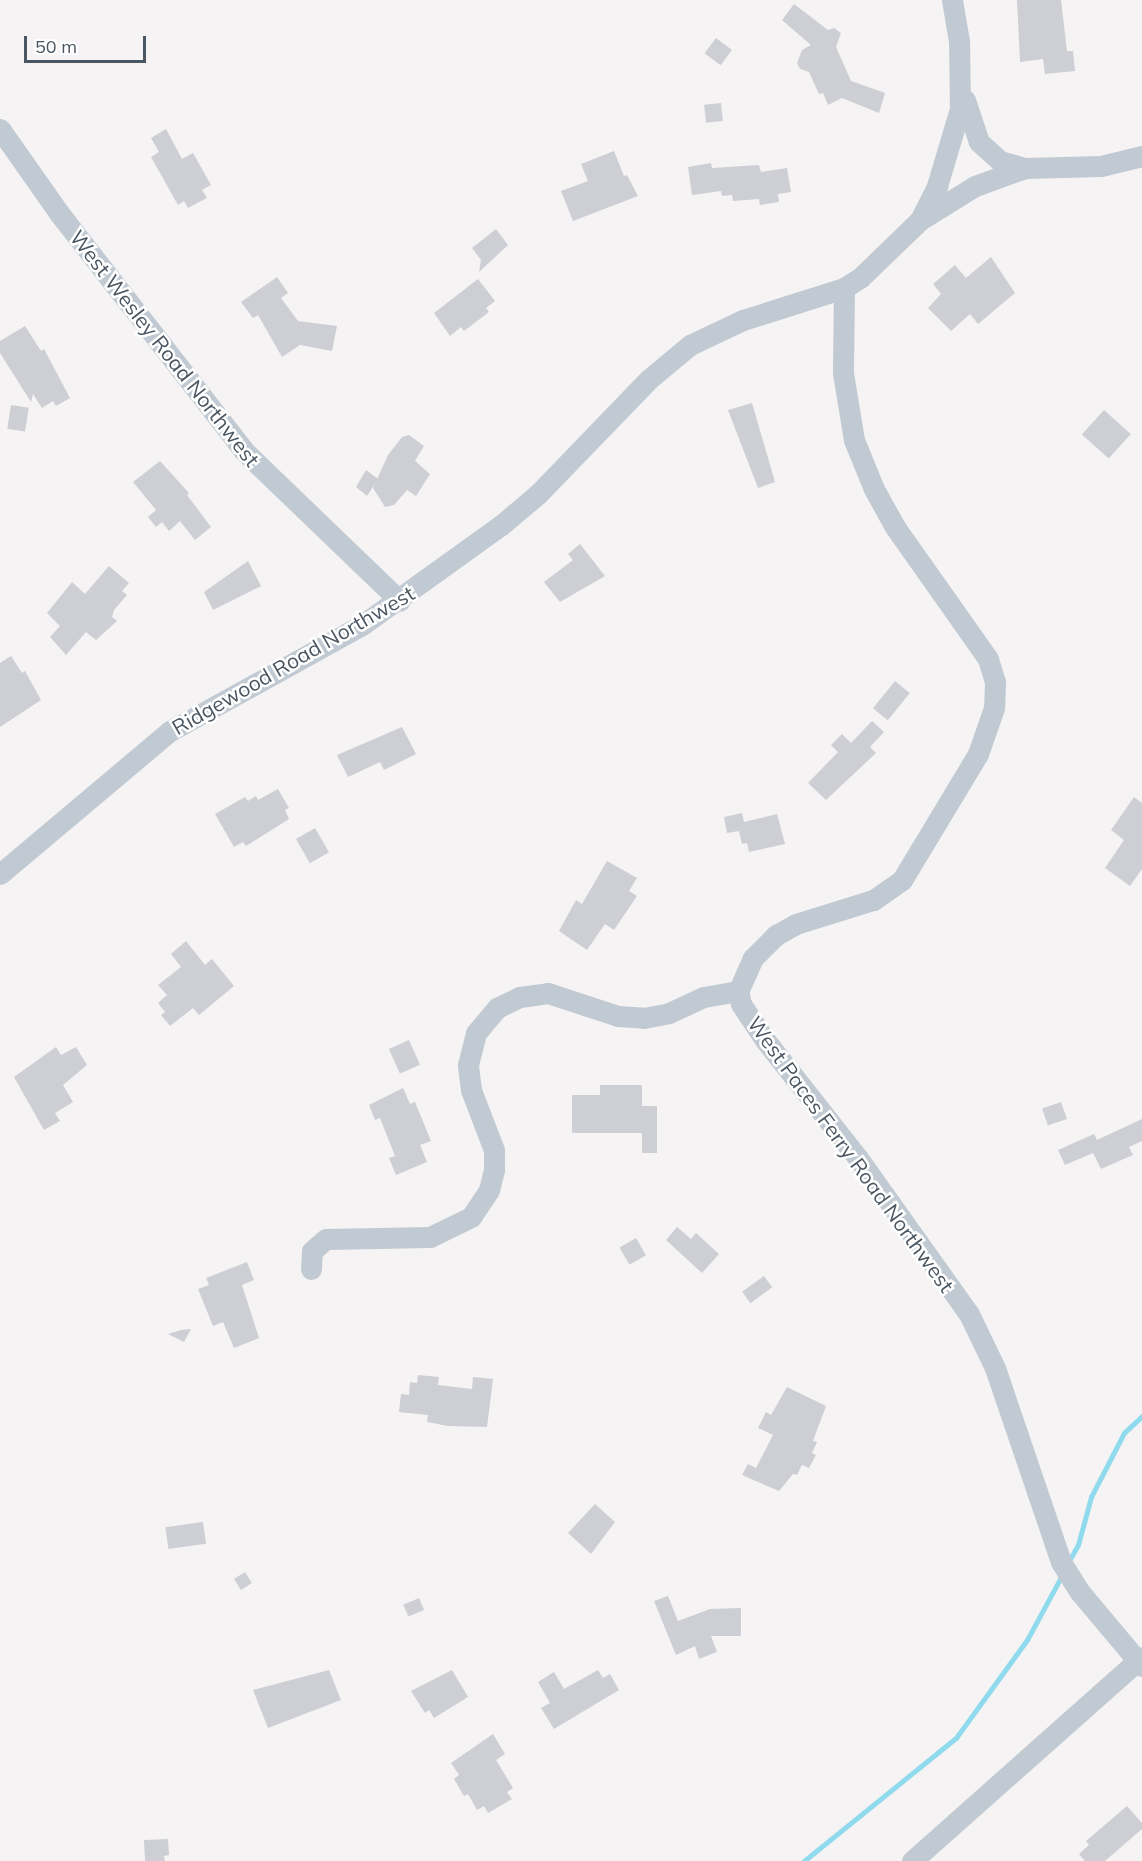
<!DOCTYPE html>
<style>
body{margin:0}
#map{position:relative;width:1142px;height:1861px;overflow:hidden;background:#f5f3f3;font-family:Mulish,sans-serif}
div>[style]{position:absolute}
.stream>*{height:4.5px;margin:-2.25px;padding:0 2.25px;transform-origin:2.25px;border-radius:2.25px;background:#90daee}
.building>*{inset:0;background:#cdcfd5;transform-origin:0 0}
.minor>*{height:21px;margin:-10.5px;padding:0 10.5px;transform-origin:10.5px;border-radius:10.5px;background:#c1cad2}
span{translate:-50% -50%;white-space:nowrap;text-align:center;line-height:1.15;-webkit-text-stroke:5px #fff;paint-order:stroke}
.street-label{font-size:21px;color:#4a5661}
.scale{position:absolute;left:24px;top:36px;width:122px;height:27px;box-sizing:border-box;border:3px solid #4a5661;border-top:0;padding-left:8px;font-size:18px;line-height:21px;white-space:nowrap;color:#4a5661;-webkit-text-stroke:4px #fff;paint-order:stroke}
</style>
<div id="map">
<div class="stream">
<div style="left:1069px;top:1561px;width:18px;rotate:-61deg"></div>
<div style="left:1078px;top:1545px;width:50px;rotate:-74.8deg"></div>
<div style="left:1091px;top:1497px;width:72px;rotate:-62.7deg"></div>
<div style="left:1124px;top:1433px;width:25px;rotate:-43deg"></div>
<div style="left:804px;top:1861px;width:196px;rotate:-39deg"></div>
<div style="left:956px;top:1738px;width:121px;rotate:-54.1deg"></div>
<div style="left:1027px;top:1640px;width:72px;rotate:-61.6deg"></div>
</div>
<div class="building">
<div style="clip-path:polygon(1017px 0,1061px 0,1067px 51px,1073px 51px,1075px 71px,1045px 74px,1043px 59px,1020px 62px)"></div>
<div style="clip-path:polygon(794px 4px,828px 30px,834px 28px,841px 33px,836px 47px,851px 81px,885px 93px,879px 113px,842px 98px,828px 105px,823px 93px,819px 94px,809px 72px,800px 69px,797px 63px,802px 50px,811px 45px,782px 20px)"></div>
<div style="left:716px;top:38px;width:20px;height:19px;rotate:37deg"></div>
<div style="left:721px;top:103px;width:18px;height:17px;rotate:84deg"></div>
<div style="clip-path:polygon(166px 129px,182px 159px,193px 153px,211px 185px,202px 190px,207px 198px,188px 208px,184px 201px,178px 205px,151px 157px,159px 152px,151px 138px)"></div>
<div style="clip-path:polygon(614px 151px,624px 176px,627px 175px,638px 196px,573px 221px,561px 191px,588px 181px,581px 164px)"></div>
<div style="clip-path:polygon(711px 163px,712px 168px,759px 165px,761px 172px,787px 168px,791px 192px,778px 194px,779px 202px,760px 205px,759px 199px,733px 201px,732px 195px,722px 196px,721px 191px,692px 195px,688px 167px)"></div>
<div style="clip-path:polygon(496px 229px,508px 245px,479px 272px,481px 260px,472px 248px)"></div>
<div style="clip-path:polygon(991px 257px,1015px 293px,978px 324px,970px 314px,951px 331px,928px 308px,941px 294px,933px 284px,955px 265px,966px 278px)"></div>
<div style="clip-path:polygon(277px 277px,288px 293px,281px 298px,298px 321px,337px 326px,332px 351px,300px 345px,282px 357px,258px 315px,253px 318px,241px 302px)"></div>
<div style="clip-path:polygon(478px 279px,495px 301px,486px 308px,489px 312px,464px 331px,461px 327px,450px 336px,434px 313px)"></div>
<div style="clip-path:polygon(25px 326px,41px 351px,44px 349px,70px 398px,56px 406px,53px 401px,42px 408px,33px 394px,31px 402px,0 353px,0 341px)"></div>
<div style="clip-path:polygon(752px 403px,775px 482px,758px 488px,728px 410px)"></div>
<div style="left:11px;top:405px;width:18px;height:24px;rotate:9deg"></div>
<div style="left:1104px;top:410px;width:36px;height:33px;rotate:42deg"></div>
<div style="clip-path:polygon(409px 435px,424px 446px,415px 461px,430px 474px,416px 496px,407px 490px,394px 505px,385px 507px,373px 488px,388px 455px,402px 437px)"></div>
<div style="clip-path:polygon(160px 461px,189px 493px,187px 495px,211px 527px,195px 540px,180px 521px,169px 531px,162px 522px,156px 527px,148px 517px,156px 510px,133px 482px)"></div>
<div style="clip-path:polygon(366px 470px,378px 479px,367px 496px,356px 487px)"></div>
<div style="clip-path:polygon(580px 544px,605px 576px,560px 602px,544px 582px,573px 560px,568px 554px)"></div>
<div style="clip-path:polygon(248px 561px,261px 586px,213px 610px,204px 592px)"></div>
<div style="clip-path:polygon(109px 566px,129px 583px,122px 591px,127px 595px,114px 610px,112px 617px,117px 621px,96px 640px,86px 632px,66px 655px,50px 637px,60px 626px,47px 613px,72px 582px,85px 594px)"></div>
<div style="clip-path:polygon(11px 656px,22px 673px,25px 671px,41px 700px,0 727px,0 663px)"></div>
<div style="left:895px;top:681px;width:19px;height:35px;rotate:39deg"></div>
<div style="clip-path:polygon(872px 721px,884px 732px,870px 747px,876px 753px,826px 800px,808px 783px,838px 752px,831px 745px,842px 734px,851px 743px)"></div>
<div style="clip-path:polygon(402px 727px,416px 754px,384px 770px,380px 762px,348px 777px,337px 755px)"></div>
<div style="clip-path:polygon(278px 789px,289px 808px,285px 810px,289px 819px,246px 846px,243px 842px,234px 847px,215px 814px,245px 797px,248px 801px,256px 796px,258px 800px)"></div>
<div style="clip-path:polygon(1134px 797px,1142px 803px,1142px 869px,1130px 886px,1105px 868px,1124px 840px,1111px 830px)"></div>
<div style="clip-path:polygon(742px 813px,744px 822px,777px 814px,785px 844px,749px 852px,747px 843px,742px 844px,739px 831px,727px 833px,724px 817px)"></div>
<div style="left:315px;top:828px;width:28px;height:22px;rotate:60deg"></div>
<div style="clip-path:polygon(607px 861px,637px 878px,629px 891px,637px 896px,614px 930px,605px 924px,587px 950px,559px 931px,576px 900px,582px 904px)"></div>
<div style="clip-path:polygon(186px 941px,205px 965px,212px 959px,234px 986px,199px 1015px,193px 1008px,170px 1026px,161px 1015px,165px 1012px,158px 1003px,167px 995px,158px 985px,181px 967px,171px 954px)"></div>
<div style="left:409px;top:1040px;width:27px;height:22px;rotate:66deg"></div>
<div style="clip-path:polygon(56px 1047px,61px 1055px,76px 1047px,87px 1065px,63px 1085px,73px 1102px,55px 1113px,60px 1121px,44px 1130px,14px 1077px)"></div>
<div style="clip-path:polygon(600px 1085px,642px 1085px,642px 1106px,657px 1106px,657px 1153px,642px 1153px,642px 1133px,572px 1133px,572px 1095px,600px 1095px)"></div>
<div style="clip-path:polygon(403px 1088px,410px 1104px,415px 1102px,431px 1141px,420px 1145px,427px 1162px,396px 1175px,389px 1158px,395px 1156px,380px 1118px,375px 1120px,369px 1105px)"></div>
<div style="left:1061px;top:1102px;width:18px;height:20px;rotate:71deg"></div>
<div style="clip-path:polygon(1142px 1119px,1142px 1141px,1129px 1147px,1133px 1155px,1101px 1169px,1093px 1153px,1065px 1165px,1058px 1150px,1094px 1134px,1097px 1140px)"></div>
<div style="clip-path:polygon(677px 1227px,691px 1239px,696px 1233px,719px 1254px,702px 1273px,666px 1240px)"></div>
<div style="left:636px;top:1238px;width:20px;height:19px;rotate:60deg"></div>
<div style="clip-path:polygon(247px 1262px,254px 1280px,242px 1285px,259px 1338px,234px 1348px,223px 1322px,213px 1326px,198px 1289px,209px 1285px,206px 1278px)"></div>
<div style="left:764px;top:1276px;width:14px;height:27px;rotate:54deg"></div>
<div style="clip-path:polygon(191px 1329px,184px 1342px,168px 1334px,181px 1330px)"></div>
<div style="clip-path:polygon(418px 1375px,439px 1377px,438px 1385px,472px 1389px,473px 1377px,493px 1379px,487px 1427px,448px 1426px,427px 1422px,428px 1415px,399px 1412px,401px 1394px,409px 1395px,410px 1382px,417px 1383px)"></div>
<div style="clip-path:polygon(787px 1387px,826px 1406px,813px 1441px,817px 1442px,812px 1453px,816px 1455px,809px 1468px,802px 1465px,797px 1475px,793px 1474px,779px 1491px,742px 1475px,748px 1464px,756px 1468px,773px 1435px,758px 1428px,766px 1412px,771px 1415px)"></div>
<div style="clip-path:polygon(595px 1504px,615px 1522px,591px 1554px,568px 1533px)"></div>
<div style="left:203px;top:1522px;width:22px;height:38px;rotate:82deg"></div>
<div style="left:245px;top:1572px;width:13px;height:13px;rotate:58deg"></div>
<div style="clip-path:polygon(668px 1596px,678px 1621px,710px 1609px,741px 1608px,741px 1636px,711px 1636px,717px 1652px,699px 1659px,695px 1646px,676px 1655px,654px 1601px)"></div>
<div style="left:419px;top:1598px;width:13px;height:17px;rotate:67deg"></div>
<div style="clip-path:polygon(329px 1670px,341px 1700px,268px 1728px,253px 1690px)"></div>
<div style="clip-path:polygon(452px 1670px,468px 1697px,434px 1718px,429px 1710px,425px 1713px,411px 1691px)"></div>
<div style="clip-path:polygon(598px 1670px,603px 1678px,610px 1674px,619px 1690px,554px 1729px,541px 1708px,550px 1703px,538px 1682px,554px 1672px,564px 1689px)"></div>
<div style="clip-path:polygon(493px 1734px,505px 1754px,496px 1760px,513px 1788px,507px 1792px,512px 1799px,488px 1813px,484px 1806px,477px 1810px,468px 1794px,464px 1796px,454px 1779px,459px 1775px,451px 1763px)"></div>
<div style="clip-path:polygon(1127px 1806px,1142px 1823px,1142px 1829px,1105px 1861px,1085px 1861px,1079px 1854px,1089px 1845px,1086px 1841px)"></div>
<div style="clip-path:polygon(168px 1839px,169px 1855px,164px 1856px,165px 1861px,145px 1861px,144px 1840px)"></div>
</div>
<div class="minor">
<div style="left:965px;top:100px;width:44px;rotate:71.6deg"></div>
<div style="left:979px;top:142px;width:28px;rotate:42deg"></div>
<div style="left:1000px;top:161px;width:26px;rotate:16deg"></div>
<div style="left:0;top:129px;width:103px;rotate:54.9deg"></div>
<div style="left:59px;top:213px;width:301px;rotate:52.1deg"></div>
<div style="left:244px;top:451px;width:216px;rotate:43.9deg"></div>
<div style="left:920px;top:220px;width:38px;rotate:-63deg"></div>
<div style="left:937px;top:186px;width:80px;rotate:-73.4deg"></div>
<div style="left:960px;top:109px;width:68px;rotate:-90.8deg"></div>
<div style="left:959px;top:41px;width:42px;rotate:-99.7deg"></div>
<div style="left:844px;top:288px;width:85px;rotate:90.7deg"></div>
<div style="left:843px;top:373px;width:68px;rotate:80.7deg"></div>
<div style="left:854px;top:440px;width:53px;rotate:67.8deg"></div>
<div style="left:874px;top:489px;width:43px;rotate:61.1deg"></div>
<div style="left:895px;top:527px;width:161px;rotate:54.8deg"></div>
<div style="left:988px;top:659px;width:24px;rotate:73deg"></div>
<div style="left:995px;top:682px;width:26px;rotate:92deg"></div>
<div style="left:994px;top:708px;width:49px;rotate:109.2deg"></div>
<div style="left:978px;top:754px;width:147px;rotate:121.1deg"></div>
<div style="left:902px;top:880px;width:35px;rotate:145deg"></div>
<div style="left:873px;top:900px;width:81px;rotate:162.7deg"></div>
<div style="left:796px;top:924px;width:23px;rotate:151deg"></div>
<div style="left:776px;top:935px;width:33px;rotate:135deg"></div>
<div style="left:753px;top:958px;width:36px;rotate:114deg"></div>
<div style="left:738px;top:991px;width:13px;rotate:77deg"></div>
<div style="left:741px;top:1004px;width:43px;rotate:56.3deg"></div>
<div style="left:765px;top:1040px;width:150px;rotate:51.8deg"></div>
<div style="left:858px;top:1158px;width:191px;rotate:54.6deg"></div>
<div style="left:969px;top:1314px;width:60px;rotate:64.3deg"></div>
<div style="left:995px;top:1368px;width:205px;rotate:71.2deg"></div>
<div style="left:1061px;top:1562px;width:34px;rotate:58deg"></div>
<div style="left:1079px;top:1591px;width:98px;rotate:50deg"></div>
<div style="left:0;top:874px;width:222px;rotate:-40.1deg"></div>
<div style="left:170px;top:731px;width:219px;rotate:-28.9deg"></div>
<div style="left:362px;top:625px;width:170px;rotate:-35.7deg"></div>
<div style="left:500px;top:526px;width:50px;rotate:-40.1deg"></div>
<div style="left:538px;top:494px;width:158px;rotate:-46deg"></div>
<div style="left:648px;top:380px;width:55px;rotate:-39.8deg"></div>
<div style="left:690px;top:345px;width:59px;rotate:-25.3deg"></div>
<div style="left:743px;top:320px;width:106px;rotate:-17.6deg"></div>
<div style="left:844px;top:288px;width:19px;rotate:-32deg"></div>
<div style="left:860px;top:278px;width:83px;rotate:-44deg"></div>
<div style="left:920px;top:220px;width:65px;rotate:-31.7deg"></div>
<div style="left:975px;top:186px;width:53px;rotate:-19.8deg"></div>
<div style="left:1025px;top:168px;width:76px;rotate:-1.5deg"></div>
<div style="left:1101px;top:166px;width:42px;rotate:-13.7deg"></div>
<div style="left:311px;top:1269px;width:18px;rotate:-87deg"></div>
<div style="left:312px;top:1251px;width:18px;rotate:-41deg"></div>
<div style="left:326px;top:1239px;width:104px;rotate:-1.1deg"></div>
<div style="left:430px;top:1237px;width:46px;rotate:-26deg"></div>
<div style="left:471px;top:1217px;width:32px;rotate:-56deg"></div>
<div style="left:489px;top:1190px;width:21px;rotate:-76deg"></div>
<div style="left:494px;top:1170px;width:20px;rotate:-90deg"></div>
<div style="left:494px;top:1150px;width:64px;rotate:-111deg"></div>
<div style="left:471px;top:1090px;width:25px;rotate:-97deg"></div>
<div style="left:468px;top:1065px;width:33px;rotate:-76deg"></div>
<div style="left:476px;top:1033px;width:33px;rotate:-50deg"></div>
<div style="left:497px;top:1008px;width:25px;rotate:-26deg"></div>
<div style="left:520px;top:997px;width:28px;rotate:-8deg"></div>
<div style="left:548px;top:993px;width:74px;rotate:18.2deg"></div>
<div style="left:618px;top:1016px;width:26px;rotate:4deg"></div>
<div style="left:644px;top:1018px;width:25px;rotate:-11deg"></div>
<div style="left:669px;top:1013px;width:38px;rotate:-25deg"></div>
<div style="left:704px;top:997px;width:35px;rotate:-10deg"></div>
<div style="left:912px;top:1861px;width:307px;rotate:-41.6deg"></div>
</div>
<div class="street-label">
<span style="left:165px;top:348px;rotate:52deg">West Wesley Road Northwest</span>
<span style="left:293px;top:660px;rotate:-30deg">Ridgewood Road Northwest</span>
<span style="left:851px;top:1154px;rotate:54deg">West Paces Ferry Road Northwest</span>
</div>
<div class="scale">50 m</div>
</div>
